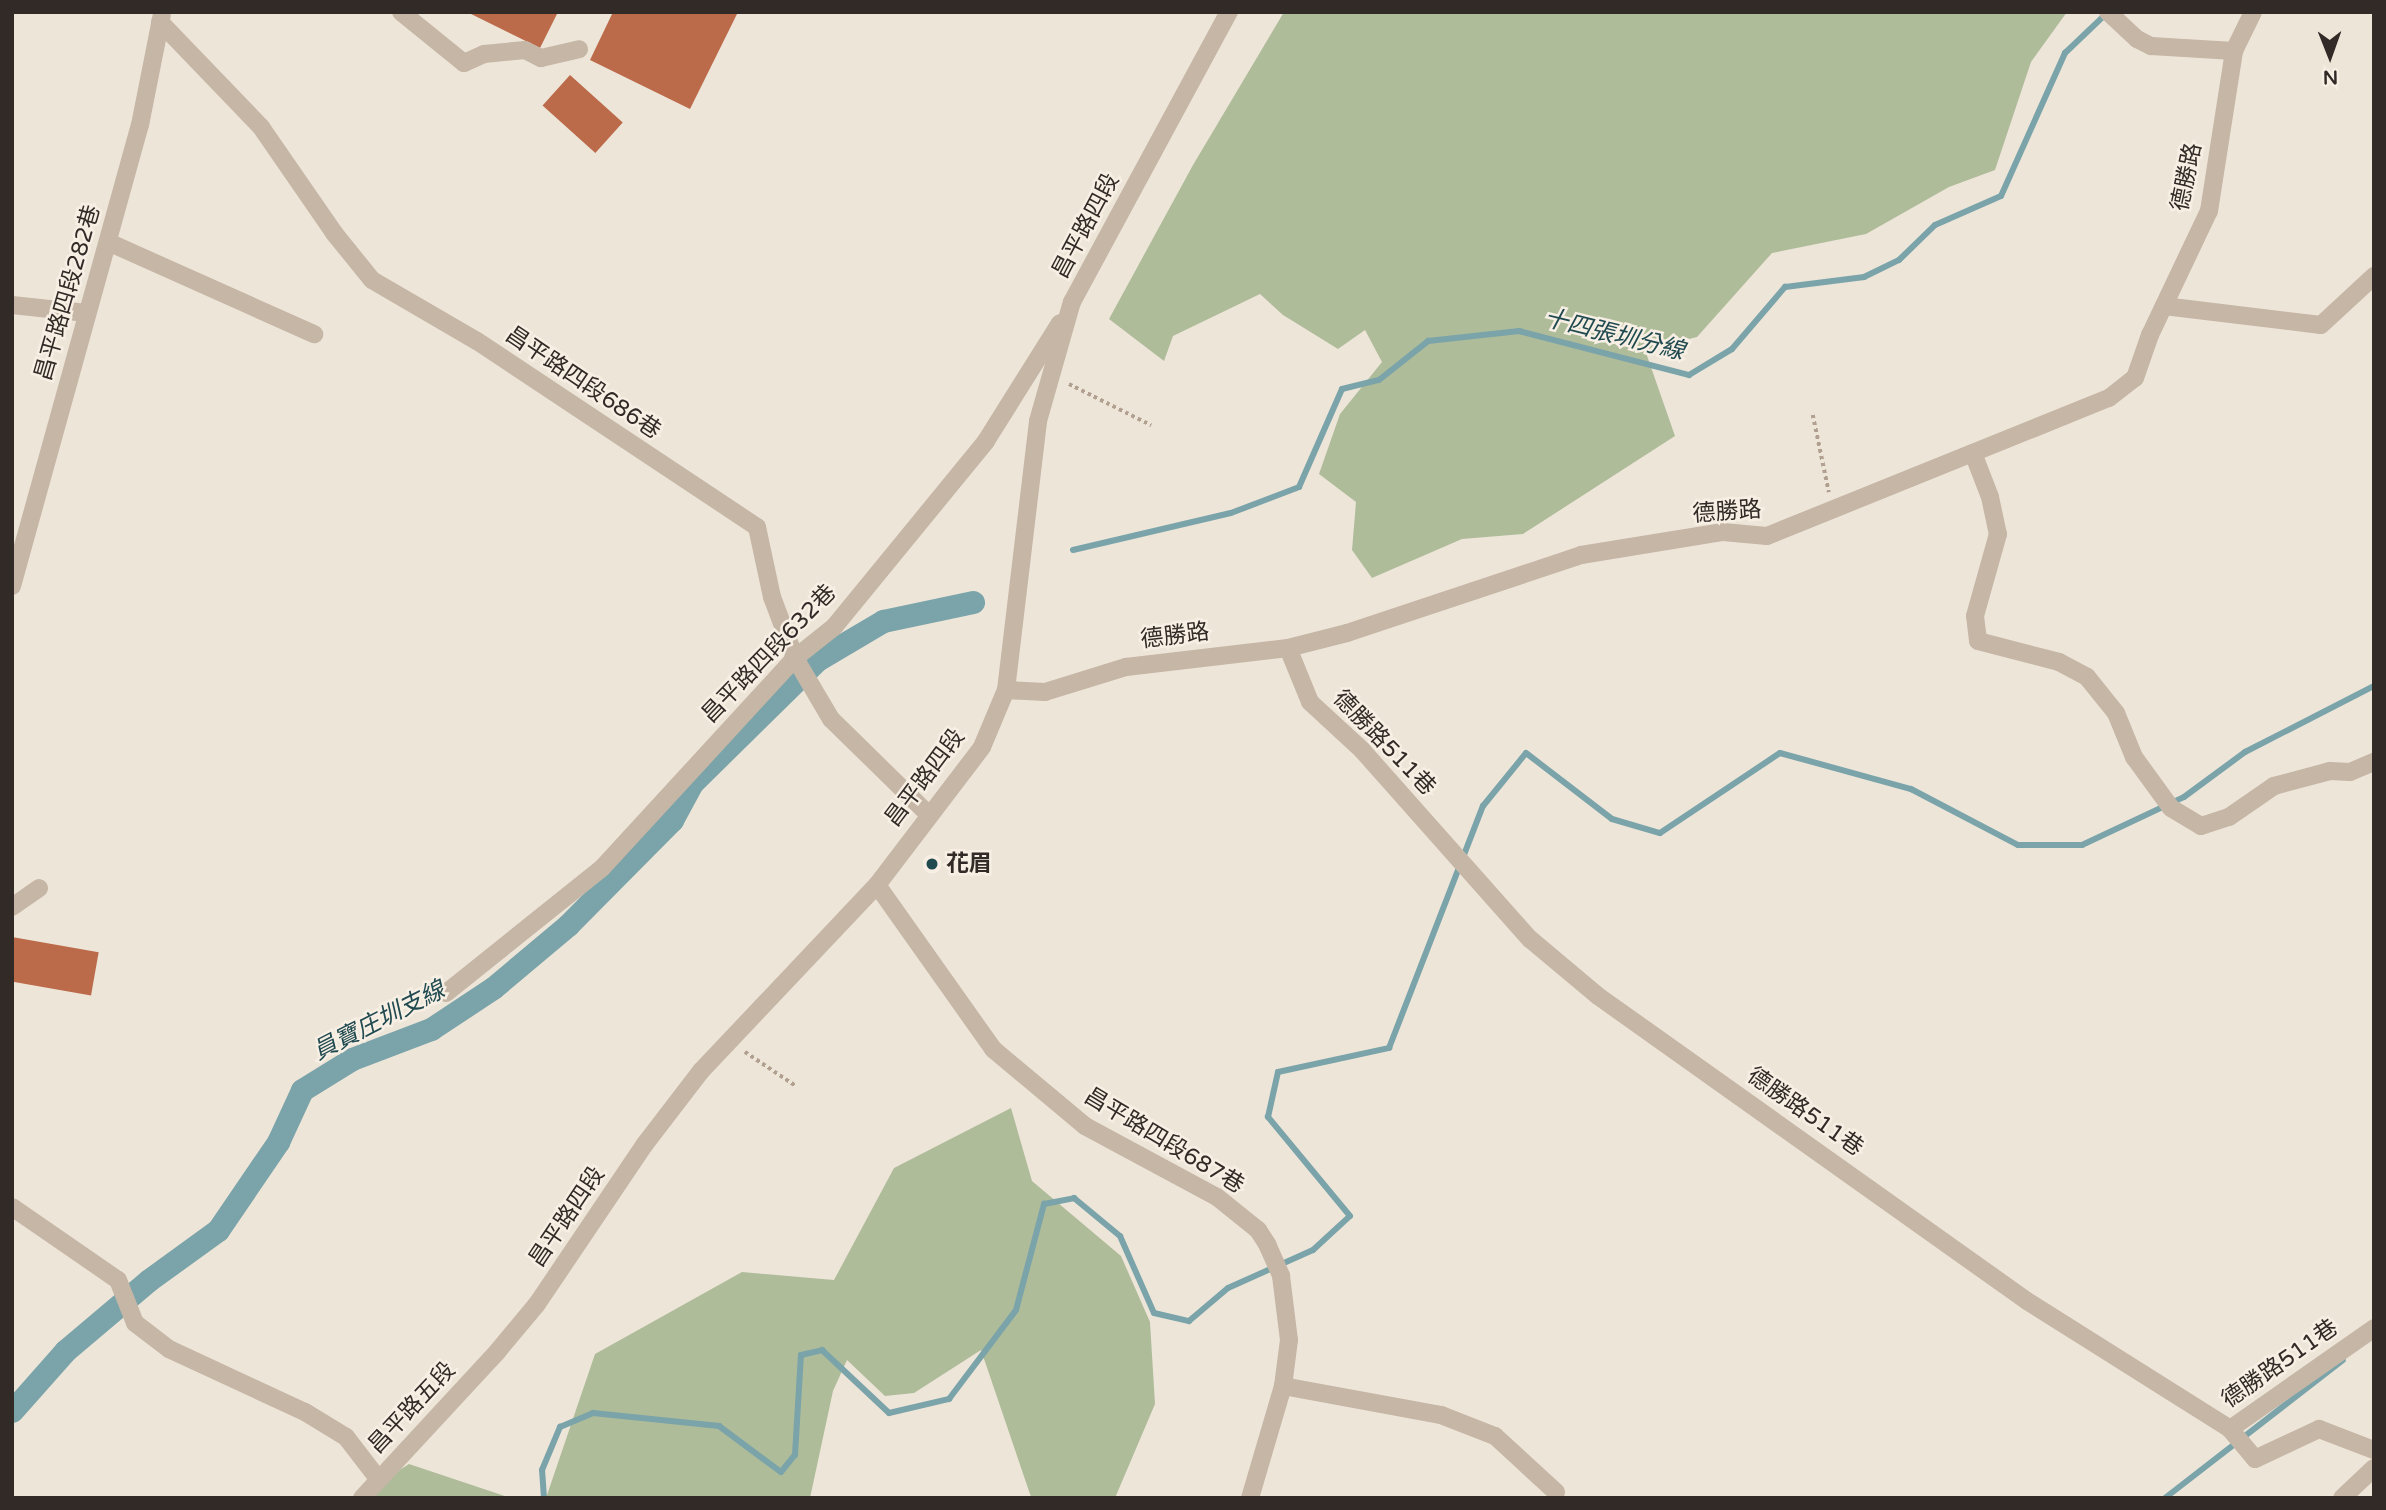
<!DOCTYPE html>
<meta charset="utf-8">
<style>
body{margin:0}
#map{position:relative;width:2386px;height:1510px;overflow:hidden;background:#eee5d9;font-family:"Varela Round","Noto Sans TC",sans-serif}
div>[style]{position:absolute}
.green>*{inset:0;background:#afbc9a}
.stream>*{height:6px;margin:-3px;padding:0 3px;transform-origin:3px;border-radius:3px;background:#7aa4a9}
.canal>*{height:23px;margin:-11.5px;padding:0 11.5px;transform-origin:11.5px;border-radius:11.5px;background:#7aa4a9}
.building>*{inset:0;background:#bb6b4a;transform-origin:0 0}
.path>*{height:3.5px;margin-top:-1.75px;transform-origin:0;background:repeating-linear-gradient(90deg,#b1a090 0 3.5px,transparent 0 7px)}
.minor>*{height:18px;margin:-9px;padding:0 9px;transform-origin:9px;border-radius:9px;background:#c5b6a6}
.dots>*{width:19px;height:19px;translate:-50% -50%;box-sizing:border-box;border:4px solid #f7efe4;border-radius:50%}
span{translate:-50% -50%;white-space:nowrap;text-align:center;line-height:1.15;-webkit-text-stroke:5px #f7efe4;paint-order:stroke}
.street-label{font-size:23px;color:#322a26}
.poi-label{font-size:23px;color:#322a26;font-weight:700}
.left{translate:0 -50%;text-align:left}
.water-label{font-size:24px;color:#204a50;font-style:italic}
.frame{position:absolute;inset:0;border:14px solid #322a26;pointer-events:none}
.north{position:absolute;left:2295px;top:21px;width:70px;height:70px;-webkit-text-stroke:5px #f7efe4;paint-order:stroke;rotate:179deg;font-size:19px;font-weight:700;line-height:28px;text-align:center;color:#322a26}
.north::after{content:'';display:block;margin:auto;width:24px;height:32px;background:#322a26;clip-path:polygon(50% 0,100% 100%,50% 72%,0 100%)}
</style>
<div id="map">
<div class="green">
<div style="clip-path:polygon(1284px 12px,2067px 12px,2031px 62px,1995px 170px,1949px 187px,1866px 234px,1772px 253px,1697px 337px,1645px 350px,1675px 436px,1523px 534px,1462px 539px,1372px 578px,1352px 550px,1356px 502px,1319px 474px,1340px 414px,1382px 362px,1365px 330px,1338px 349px,1283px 315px,1260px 294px,1173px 336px,1164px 361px,1109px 319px,1193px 165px)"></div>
<div style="clip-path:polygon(1011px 1108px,1032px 1181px,1121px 1256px,1150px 1322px,1155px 1404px,1115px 1498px,1031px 1497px,981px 1350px,914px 1393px,885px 1396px,847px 1360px,833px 1391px,810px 1498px,546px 1498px,595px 1354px,742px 1272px,834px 1280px,894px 1168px)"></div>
<div style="clip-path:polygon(409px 1464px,511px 1498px,366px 1498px,374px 1486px)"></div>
</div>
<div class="stream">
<div style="left:1073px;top:550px;width:162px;rotate:-13.2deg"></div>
<div style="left:1231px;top:513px;width:73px;rotate:-20.9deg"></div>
<div style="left:1299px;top:487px;width:107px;rotate:-66.3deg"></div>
<div style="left:1342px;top:389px;width:38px;rotate:-14deg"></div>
<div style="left:1379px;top:380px;width:63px;rotate:-38.5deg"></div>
<div style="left:1428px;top:341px;width:92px;rotate:-6.3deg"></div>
<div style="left:1519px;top:331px;width:176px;rotate:14.5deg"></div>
<div style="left:1689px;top:375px;width:50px;rotate:-31.2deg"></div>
<div style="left:1732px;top:349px;width:82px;rotate:-49.5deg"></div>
<div style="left:1785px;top:287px;width:80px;rotate:-7.2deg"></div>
<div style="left:1864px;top:277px;width:39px;rotate:-26deg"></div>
<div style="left:1899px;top:260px;width:50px;rotate:-44.2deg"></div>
<div style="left:1935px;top:225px;width:72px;rotate:-23.7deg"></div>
<div style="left:2001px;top:196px;width:157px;rotate:-65.9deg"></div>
<div style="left:2065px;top:53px;width:57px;rotate:-43.6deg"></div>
<div style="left:544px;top:1498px;width:28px;rotate:-94deg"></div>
<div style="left:542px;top:1470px;width:47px;rotate:-67.3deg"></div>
<div style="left:560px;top:1427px;width:36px;rotate:-23deg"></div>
<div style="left:593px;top:1413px;width:127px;rotate:5.9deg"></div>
<div style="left:719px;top:1426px;width:77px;rotate:36.6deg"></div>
<div style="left:781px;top:1472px;width:22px;rotate:-51deg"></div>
<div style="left:795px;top:1455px;width:100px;rotate:-86.6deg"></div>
<div style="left:801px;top:1355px;width:22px;rotate:-13deg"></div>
<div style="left:822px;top:1350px;width:92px;rotate:43.2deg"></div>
<div style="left:889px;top:1413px;width:62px;rotate:-13.1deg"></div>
<div style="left:949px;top:1399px;width:111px;rotate:-53deg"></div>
<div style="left:1016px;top:1310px;width:110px;rotate:-75.2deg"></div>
<div style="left:1044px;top:1204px;width:31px;rotate:-11deg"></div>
<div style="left:1074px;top:1198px;width:60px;rotate:39.6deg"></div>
<div style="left:1120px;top:1236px;width:84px;rotate:66.2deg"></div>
<div style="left:1154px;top:1313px;width:36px;rotate:13deg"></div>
<div style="left:1189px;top:1321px;width:51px;rotate:-40.2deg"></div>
<div style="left:1228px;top:1288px;width:93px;rotate:-24.1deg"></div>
<div style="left:1313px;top:1250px;width:50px;rotate:-42.6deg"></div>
<div style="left:1350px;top:1216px;width:129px;rotate:-129.6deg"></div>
<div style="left:1268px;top:1117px;width:46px;rotate:-77.5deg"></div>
<div style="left:1278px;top:1072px;width:114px;rotate:-12.2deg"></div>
<div style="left:1389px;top:1048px;width:260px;rotate:-68.8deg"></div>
<div style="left:1483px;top:806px;width:68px;rotate:-50.9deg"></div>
<div style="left:1526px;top:753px;width:108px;rotate:37.5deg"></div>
<div style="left:1612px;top:819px;width:50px;rotate:16.3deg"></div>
<div style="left:1660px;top:833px;width:144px;rotate:-33.7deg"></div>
<div style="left:1780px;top:753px;width:136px;rotate:15.4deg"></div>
<div style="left:1911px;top:789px;width:121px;rotate:27.6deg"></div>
<div style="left:2018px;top:845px;width:64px"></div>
<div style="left:2082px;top:845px;width:113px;rotate:-25.2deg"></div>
<div style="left:2184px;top:797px;width:76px;rotate:-36.4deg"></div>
<div style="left:2245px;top:752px;width:145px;rotate:-27.1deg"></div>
<div style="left:2165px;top:1498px;width:225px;rotate:-37.8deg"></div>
</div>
<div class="canal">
<div style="left:12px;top:1411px;width:80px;rotate:-48.5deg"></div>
<div style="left:65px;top:1351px;width:110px;rotate:-40.2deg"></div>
<div style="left:149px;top:1280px;width:85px;rotate:-35.9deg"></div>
<div style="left:218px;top:1230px;width:107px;rotate:-55.7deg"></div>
<div style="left:278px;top:1142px;width:57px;rotate:-65.2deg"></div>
<div style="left:302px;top:1090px;width:59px;rotate:-31.8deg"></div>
<div style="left:352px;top:1059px;width:85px;rotate:-20.8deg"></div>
<div style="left:431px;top:1029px;width:74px;rotate:-33.5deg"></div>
<div style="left:493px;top:988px;width:98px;rotate:-40deg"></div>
<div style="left:568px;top:925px;width:148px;rotate:-45.3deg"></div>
<div style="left:672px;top:820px;width:42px;rotate:-61.6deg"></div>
<div style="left:692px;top:783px;width:175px;rotate:-44.5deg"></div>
<div style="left:817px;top:660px;width:77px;rotate:-30.6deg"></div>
<div style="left:883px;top:621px;width:92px;rotate:-11.9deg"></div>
</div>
<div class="building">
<div style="clip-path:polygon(467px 12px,558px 12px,540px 48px)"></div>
<div style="clip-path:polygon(613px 12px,738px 12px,690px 109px,590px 60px)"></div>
<div style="left:570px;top:75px;width:71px;height:41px;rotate:42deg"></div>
<div style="left:12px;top:937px;width:88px;height:44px;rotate:10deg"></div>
</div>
<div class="path">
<div style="left:1069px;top:384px;width:92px;rotate:26.6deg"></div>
<div style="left:1813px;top:415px;width:79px;rotate:78.3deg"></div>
<div style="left:745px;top:1052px;width:61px;rotate:33.7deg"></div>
</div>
<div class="minor">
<div style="left:401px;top:12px;width:81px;rotate:39deg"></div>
<div style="left:464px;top:63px;width:22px;rotate:-24deg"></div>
<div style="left:484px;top:54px;width:41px;rotate:-5.6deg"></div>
<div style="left:525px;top:50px;width:18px;rotate:27deg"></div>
<div style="left:541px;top:58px;width:39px;rotate:-13deg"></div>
<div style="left:2108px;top:12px;width:40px;rotate:43deg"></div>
<div style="left:2137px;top:39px;width:16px;rotate:27deg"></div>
<div style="left:2151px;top:46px;width:83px;rotate:3.4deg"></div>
<div style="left:160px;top:22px;width:146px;rotate:46.1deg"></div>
<div style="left:261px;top:127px;width:129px;rotate:55.4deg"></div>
<div style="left:334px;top:233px;width:60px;rotate:51deg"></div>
<div style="left:372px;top:280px;width:121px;rotate:30.2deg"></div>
<div style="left:477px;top:341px;width:336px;rotate:33.6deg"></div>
<div style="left:757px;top:527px;width:72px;rotate:77.9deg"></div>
<div style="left:772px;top:597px;width:65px;rotate:69.3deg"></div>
<div style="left:795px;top:658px;width:71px;rotate:59.5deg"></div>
<div style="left:831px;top:719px;width:136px;rotate:44.4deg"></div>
<div style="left:108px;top:242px;width:226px;rotate:24.1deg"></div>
<div style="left:12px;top:305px;width:75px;rotate:6.1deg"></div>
<div style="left:2164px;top:306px;width:158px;rotate:6.9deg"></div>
<div style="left:2321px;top:325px;width:72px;rotate:-42.8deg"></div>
<div style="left:1973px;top:453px;width:47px;rotate:68.9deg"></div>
<div style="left:1990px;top:497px;width:38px;rotate:78deg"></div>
<div style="left:1998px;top:534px;width:85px;rotate:105.7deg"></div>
<div style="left:1975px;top:616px;width:25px;rotate:83deg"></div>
<div style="left:1978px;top:641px;width:84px;rotate:14.5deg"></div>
<div style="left:2059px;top:662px;width:32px;rotate:28deg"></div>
<div style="left:2087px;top:677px;width:46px;rotate:51.1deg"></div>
<div style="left:2116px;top:713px;width:48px;rotate:67.8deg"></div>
<div style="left:2134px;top:757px;width:63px;rotate:54deg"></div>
<div style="left:2171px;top:808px;width:35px;rotate:31deg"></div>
<div style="left:2201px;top:826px;width:29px;rotate:-18deg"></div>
<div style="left:2229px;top:817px;width:55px;rotate:-34.6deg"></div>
<div style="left:2274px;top:786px;width:58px;rotate:-15deg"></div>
<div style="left:2330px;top:771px;width:20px;rotate:3deg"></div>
<div style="left:2350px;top:772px;width:26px;rotate:-23deg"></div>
<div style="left:12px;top:586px;width:478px;rotate:-74.5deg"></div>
<div style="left:140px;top:125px;width:113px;rotate:-78.8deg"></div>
<div style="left:1288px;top:648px;width:58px;rotate:67.8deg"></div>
<div style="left:1310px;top:702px;width:71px;rotate:42.7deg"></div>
<div style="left:1362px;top:750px;width:253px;rotate:48.4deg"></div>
<div style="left:1530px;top:939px;width:89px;rotate:40deg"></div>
<div style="left:1598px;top:996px;width:526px;rotate:35.41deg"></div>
<div style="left:2027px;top:1301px;width:240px;rotate:32.2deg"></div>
<div style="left:2230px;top:1429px;width:176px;rotate:-35deg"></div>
<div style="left:1006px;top:690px;width:39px;rotate:3deg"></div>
<div style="left:1045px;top:692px;width:85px;rotate:-17.2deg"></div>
<div style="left:1126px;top:667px;width:163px;rotate:-6.7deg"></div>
<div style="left:1288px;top:648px;width:61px;rotate:-14.3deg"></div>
<div style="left:1347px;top:633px;width:247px;rotate:-18.4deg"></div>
<div style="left:1581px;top:555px;width:144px;rotate:-9.2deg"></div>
<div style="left:1723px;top:532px;width:44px;rotate:5.2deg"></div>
<div style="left:1767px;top:536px;width:369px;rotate:-22deg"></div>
<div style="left:2109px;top:398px;width:33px;rotate:-38deg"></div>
<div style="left:2135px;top:378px;width:46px;rotate:-70.8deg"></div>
<div style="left:2150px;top:335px;width:137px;rotate:-64.6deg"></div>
<div style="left:2209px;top:211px;width:162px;rotate:-81.1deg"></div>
<div style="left:2234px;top:51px;width:43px;rotate:-64deg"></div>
<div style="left:877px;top:885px;width:201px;rotate:54.7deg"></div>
<div style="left:993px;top:1049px;width:120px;rotate:39.9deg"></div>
<div style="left:1085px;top:1126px;width:150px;rotate:28.3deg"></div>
<div style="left:1217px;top:1197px;width:53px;rotate:38.8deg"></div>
<div style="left:1258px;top:1230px;width:17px;rotate:57deg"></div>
<div style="left:1267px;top:1244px;width:35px;rotate:66deg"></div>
<div style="left:1281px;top:1276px;width:64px;rotate:82.9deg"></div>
<div style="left:1289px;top:1340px;width:46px;rotate:97.4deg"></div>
<div style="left:1283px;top:1386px;width:117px;rotate:106.4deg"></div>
<div style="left:12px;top:907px;width:33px;rotate:-35deg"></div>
<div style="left:446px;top:993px;width:200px;rotate:-38.7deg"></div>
<div style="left:602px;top:868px;width:285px;rotate:-47.4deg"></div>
<div style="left:795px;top:658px;width:50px;rotate:-38.5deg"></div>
<div style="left:834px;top:627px;width:240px;rotate:-50.7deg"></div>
<div style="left:986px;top:441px;width:139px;rotate:-57.9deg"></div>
<div style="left:12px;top:1207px;width:129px;rotate:34.6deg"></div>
<div style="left:118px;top:1280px;width:46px;rotate:68.4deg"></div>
<div style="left:135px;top:1323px;width:43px;rotate:37.4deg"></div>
<div style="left:169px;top:1349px;width:150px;rotate:24.9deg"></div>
<div style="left:305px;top:1412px;width:48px;rotate:31.4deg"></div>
<div style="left:346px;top:1437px;width:54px;rotate:52.5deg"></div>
<div style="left:1283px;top:1386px;width:161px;rotate:10.4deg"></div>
<div style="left:1441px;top:1415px;width:58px;rotate:21.3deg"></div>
<div style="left:1495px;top:1436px;width:83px;rotate:42.6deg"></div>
<div style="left:2230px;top:1429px;width:39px;rotate:50deg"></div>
<div style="left:2255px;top:1459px;width:71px;rotate:-25.1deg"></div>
<div style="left:2319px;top:1429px;width:59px;rotate:20.9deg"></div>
<div style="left:362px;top:1498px;width:199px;rotate:-47.2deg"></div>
<div style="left:497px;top:1352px;width:62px;rotate:-50.2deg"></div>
<div style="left:537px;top:1304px;width:193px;rotate:-56deg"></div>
<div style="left:645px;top:1144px;width:92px;rotate:-52.5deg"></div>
<div style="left:701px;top:1071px;width:256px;rotate:-46.6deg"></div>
<div style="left:877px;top:885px;width:173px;rotate:-52.7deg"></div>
<div style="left:982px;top:747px;width:62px;rotate:-67.2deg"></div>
<div style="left:1006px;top:690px;width:271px;rotate:-83.2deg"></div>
<div style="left:1038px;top:421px;width:124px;rotate:-74.1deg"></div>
<div style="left:1072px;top:302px;width:330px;rotate:-61.6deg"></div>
<div style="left:2342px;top:1498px;width:44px;rotate:-43.2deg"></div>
</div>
<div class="dots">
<div style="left:932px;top:864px;background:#204a50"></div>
</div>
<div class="street-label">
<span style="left:2187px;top:177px;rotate:-78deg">德勝路</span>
<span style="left:1086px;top:226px;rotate:-62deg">昌平路四段</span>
<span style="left:68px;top:293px;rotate:-74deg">昌平路四段282巷</span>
<span style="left:583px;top:383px;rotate:34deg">昌平路四段686巷</span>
<span style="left:1727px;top:512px;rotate:-4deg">德勝路</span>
<span style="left:1175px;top:636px;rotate:-7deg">德勝路</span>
<span style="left:769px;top:654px;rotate:-46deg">昌平路四段632巷</span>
<span style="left:1384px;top:743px;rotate:46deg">德勝路511巷</span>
<span style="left:925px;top:778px;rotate:-53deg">昌平路四段</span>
<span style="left:1805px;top:1112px;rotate:35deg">德勝路511巷</span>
<span style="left:1164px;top:1141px;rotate:31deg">昌平路四段687巷</span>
<span style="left:567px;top:1217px;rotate:-56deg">昌平路四段</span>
<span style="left:2280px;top:1364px;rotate:-35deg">德勝路511巷</span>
<span style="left:412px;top:1408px;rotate:-47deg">昌平路五段</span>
</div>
<div class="poi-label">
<span class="left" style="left:946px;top:864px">花眉</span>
</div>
<div class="water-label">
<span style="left:1614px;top:335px;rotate:14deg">十四張圳分線</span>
<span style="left:379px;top:1021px;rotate:-27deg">員寶庄圳支線</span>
</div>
<div class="frame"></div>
<div class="north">N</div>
</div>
